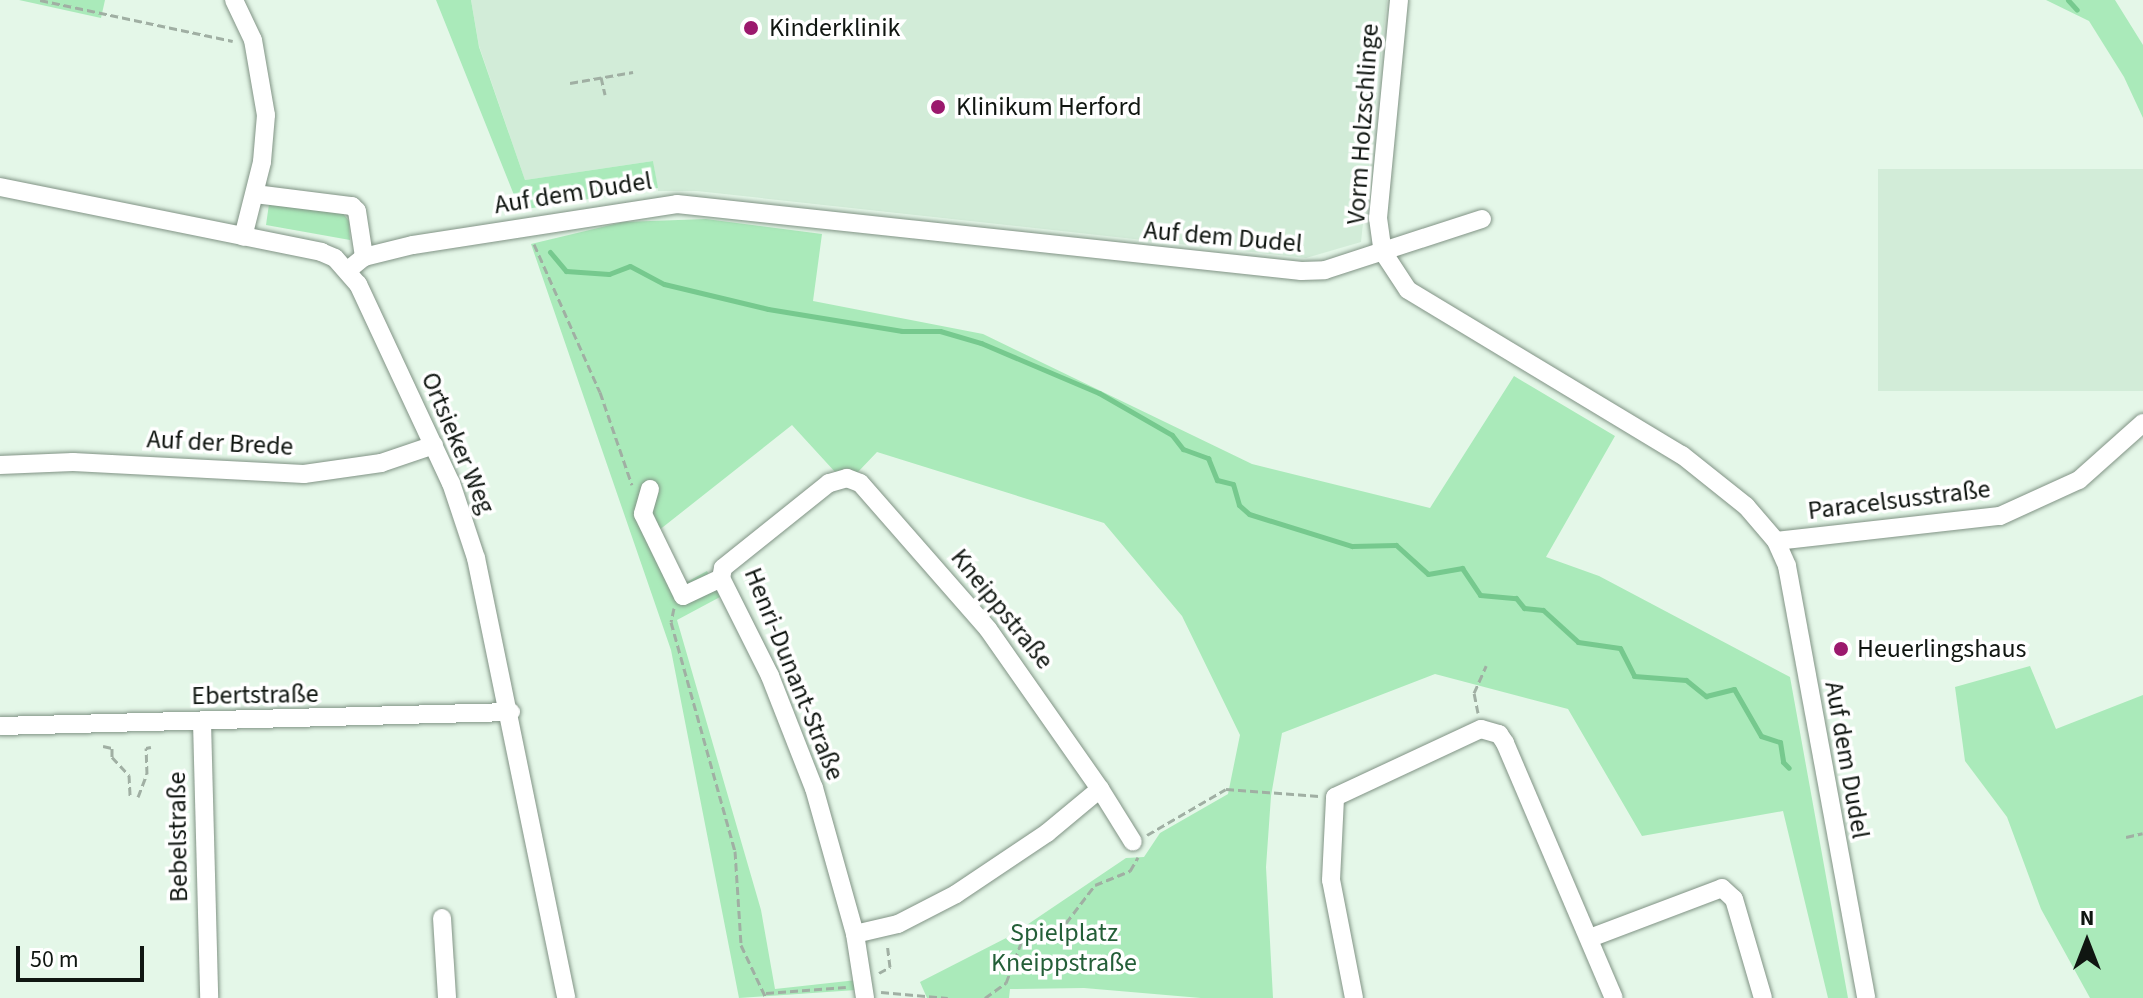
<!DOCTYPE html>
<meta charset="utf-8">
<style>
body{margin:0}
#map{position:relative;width:2143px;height:998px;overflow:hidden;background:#e4f7e8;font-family:"Source Sans 3",sans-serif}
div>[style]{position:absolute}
.built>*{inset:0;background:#d2ecd8;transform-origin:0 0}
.green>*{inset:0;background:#aaeaba}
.stream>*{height:5px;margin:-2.5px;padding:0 2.5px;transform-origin:2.5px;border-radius:2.5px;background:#76c98e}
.path>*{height:3px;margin-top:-1.5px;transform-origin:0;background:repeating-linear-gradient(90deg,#a0afa3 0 8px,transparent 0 12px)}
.roads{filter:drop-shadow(0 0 2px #819385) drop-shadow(0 0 2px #819385)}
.minor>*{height:18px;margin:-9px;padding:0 9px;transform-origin:9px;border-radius:9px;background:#fff}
.dots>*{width:22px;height:22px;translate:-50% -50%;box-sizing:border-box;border:4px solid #fff;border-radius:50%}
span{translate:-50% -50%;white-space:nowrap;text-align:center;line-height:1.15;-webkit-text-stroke:7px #fff;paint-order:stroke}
.poi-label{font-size:26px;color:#101611}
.left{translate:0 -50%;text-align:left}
.street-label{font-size:26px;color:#101611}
.park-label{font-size:26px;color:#245f38}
.north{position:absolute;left:2047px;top:902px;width:80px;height:80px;-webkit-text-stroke:6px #fff;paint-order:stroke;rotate:0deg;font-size:22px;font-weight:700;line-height:32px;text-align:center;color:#101611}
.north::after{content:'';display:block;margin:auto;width:28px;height:36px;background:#101611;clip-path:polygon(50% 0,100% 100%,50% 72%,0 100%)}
.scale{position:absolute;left:16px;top:946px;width:128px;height:36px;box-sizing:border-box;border:4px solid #101611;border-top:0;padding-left:10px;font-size:24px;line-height:28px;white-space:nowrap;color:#101611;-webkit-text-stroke:6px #fff;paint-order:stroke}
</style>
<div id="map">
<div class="built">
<div style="clip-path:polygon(471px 0,1387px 0,1361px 242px,1306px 258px,697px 191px,658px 191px,653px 161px,525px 180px,479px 46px)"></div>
<div style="left:2143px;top:169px;width:222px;height:265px;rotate:90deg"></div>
</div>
<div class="green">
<div style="clip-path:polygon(19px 0,105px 0,101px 18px)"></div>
<div style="clip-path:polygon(436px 0,471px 0,479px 47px,525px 180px,653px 161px,658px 188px,520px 210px)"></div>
<div style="clip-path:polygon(2046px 0,2115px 0,2143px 45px,2143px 118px,2124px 77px,2089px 21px)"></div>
<div style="clip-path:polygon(269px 204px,342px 212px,349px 221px,350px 240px,266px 225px)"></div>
<div style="clip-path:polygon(706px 219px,822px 234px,813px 301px,983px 334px,1252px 464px,1430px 508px,1514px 376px,1615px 436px,1546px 557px,1599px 576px,1790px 677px,1848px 998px,1828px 998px,1783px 811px,1642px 836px,1568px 709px,1435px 674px,1282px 733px,1271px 796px,1266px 867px,1273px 998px,1201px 998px,1084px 988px,1010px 989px,1009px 998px,927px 998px,920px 982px,1012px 935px,1126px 858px,1144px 857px,1160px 833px,1228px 794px,1240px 735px,1182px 616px,1104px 523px,877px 452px,857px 473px,847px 468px,836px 473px,792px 425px,658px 531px,685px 583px,707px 571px,720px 597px,677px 620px,761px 910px,775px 989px,857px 980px,856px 990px,739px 998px,671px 650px,531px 244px,623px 222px)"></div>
<div style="clip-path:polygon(2030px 666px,2056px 729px,2143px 695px,2143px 998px,2090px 998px,2041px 909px,2007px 817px,1965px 761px,1955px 687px)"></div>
</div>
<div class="stream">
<div style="left:2068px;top:0;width:13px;rotate:48deg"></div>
<div style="left:550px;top:252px;width:25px;rotate:50deg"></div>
<div style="left:566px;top:271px;width:43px;rotate:4deg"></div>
<div style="left:609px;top:274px;width:22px;rotate:-21deg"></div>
<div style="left:630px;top:266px;width:38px;rotate:28deg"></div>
<div style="left:664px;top:284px;width:107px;rotate:13.5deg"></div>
<div style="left:768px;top:309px;width:136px;rotate:9.3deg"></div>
<div style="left:902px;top:331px;width:38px"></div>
<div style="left:940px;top:331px;width:43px;rotate:16.3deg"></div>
<div style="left:981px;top:343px;width:128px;rotate:23deg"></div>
<div style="left:1099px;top:393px;width:84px;rotate:29.9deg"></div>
<div style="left:1172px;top:435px;width:18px;rotate:52deg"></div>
<div style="left:1183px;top:449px;width:27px;rotate:20deg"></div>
<div style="left:1208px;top:458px;width:24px;rotate:68deg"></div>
<div style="left:1217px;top:480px;width:16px;rotate:14deg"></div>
<div style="left:1233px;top:484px;width:22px;rotate:74deg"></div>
<div style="left:1239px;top:505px;width:13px;rotate:42deg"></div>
<div style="left:1249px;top:514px;width:108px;rotate:17.3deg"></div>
<div style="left:1352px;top:546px;width:44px;rotate:-1.3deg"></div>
<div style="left:1396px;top:545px;width:43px;rotate:42.2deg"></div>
<div style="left:1428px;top:574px;width:35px;rotate:-10deg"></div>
<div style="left:1462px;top:568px;width:32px;rotate:56deg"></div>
<div style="left:1480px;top:595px;width:36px;rotate:5deg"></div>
<div style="left:1516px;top:598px;width:13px;rotate:51deg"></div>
<div style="left:1524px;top:608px;width:19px;rotate:6deg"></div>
<div style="left:1543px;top:610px;width:47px;rotate:42.4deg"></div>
<div style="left:1578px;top:642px;width:42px;rotate:8.1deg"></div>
<div style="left:1620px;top:648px;width:31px;rotate:63deg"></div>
<div style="left:1634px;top:676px;width:52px;rotate:4.4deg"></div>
<div style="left:1686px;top:680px;width:26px;rotate:39deg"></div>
<div style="left:1706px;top:696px;width:29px;rotate:-14deg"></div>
<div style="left:1734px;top:689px;width:54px;rotate:60.1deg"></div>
<div style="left:1761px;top:736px;width:20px;rotate:18deg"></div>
<div style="left:1780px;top:742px;width:20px;rotate:81deg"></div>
<div style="left:1783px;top:762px;width:8px;rotate:45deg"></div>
</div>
<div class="path">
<div style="left:40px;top:0;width:197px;rotate:12deg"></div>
<div style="left:601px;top:77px;width:18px;rotate:77deg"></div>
<div style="left:570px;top:83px;width:64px;rotate:-9.9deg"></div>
<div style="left:534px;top:244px;width:162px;rotate:66deg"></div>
<div style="left:600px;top:392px;width:98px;rotate:71deg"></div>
<div style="left:674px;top:608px;width:14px;rotate:102deg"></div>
<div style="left:671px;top:622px;width:238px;rotate:74.4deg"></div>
<div style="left:735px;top:851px;width:94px;rotate:86.3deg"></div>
<div style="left:741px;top:945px;width:59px;rotate:64.7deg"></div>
<div style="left:1478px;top:713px;width:20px;rotate:-101deg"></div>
<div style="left:1474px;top:693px;width:30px;rotate:-66deg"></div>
<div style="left:103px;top:746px;width:9px;rotate:13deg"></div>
<div style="left:112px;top:748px;width:9px;rotate:90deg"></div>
<div style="left:112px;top:757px;width:25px;rotate:47deg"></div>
<div style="left:129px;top:775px;width:22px;rotate:87deg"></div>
<div style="left:138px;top:797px;width:25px;rotate:-69deg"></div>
<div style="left:147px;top:774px;width:26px;rotate:-92deg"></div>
<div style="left:146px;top:748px;width:5px;rotate:-11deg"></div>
<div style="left:1147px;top:835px;width:91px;rotate:-30.2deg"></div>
<div style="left:1226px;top:789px;width:93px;rotate:4.3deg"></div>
<div style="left:2126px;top:837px;width:17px;rotate:-13deg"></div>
<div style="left:879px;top:973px;width:13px;rotate:-29deg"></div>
<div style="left:890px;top:967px;width:23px;rotate:-97deg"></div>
<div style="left:881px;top:992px;width:67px;rotate:5.1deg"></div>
<div style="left:766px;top:993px;width:80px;rotate:-4.3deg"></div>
<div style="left:985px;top:998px;width:26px;rotate:-36deg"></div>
<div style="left:1006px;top:983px;width:51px;rotate:-69.4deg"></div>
<div style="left:1024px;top:935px;width:44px;rotate:-15.9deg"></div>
<div style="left:1066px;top:923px;width:48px;rotate:-52.7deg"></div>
<div style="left:1095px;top:885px;width:38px;rotate:-22deg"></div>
<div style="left:1130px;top:871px;width:16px;rotate:-60deg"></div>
</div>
<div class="roads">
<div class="minor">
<div style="left:234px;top:0;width:44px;rotate:64.6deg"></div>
<div style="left:253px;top:40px;width:76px;rotate:80.2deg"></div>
<div style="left:266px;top:115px;width:47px;rotate:94.9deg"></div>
<div style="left:262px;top:162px;width:77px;rotate:104.2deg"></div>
<div style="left:1399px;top:0;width:219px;rotate:95.5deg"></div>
<div style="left:1378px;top:218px;width:34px;rotate:82deg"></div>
<div style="left:1383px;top:252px;width:45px;rotate:56.7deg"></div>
<div style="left:1408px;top:290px;width:320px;rotate:31.1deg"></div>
<div style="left:1682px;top:455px;width:82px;rotate:38.6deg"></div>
<div style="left:1746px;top:506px;width:46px;rotate:49.4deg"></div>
<div style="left:1776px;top:541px;width:27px;rotate:66deg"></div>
<div style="left:1787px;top:566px;width:439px;rotate:79.6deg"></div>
<div style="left:0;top:187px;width:328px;rotate:11.4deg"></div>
<div style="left:321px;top:252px;width:15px;rotate:23deg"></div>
<div style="left:335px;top:258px;width:35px;rotate:49deg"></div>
<div style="left:358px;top:284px;width:220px;rotate:65deg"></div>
<div style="left:451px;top:483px;width:79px;rotate:71.6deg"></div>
<div style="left:476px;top:558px;width:449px;rotate:78.4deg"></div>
<div style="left:255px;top:194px;width:98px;rotate:7.1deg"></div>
<div style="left:352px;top:206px;width:7px;rotate:45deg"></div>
<div style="left:357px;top:211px;width:47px;rotate:81.3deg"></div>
<div style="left:348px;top:270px;width:21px;rotate:-39deg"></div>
<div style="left:364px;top:257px;width:50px;rotate:-13.8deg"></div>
<div style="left:413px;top:245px;width:267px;rotate:-8.8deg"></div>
<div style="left:677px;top:204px;width:628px;rotate:6.13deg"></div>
<div style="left:1301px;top:271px;width:24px;rotate:-2deg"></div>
<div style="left:1325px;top:270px;width:165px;rotate:-18deg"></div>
<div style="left:0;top:465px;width:73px;rotate:-2.4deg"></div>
<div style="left:73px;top:462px;width:231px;rotate:3deg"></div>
<div style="left:304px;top:474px;width:78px;rotate:-8.1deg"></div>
<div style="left:381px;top:463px;width:56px;rotate:-18.8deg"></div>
<div style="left:650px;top:489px;width:26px;rotate:106deg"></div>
<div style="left:643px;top:514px;width:91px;rotate:64deg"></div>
<div style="left:683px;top:596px;width:42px;rotate:-25.3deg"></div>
<div style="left:1776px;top:541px;width:225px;rotate:-6.4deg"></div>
<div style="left:2000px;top:516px;width:87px;rotate:-24.5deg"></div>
<div style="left:2079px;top:480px;width:86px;rotate:-41.7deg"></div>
<div style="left:202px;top:722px;width:276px;rotate:88.5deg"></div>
<div style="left:0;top:726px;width:511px;rotate:-1.57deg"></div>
<div style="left:1100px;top:789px;width:62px;rotate:58.1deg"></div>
<div style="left:442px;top:918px;width:80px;rotate:86.4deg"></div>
<div style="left:855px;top:934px;width:44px;rotate:-13.1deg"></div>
<div style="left:898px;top:924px;width:65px;rotate:-27.3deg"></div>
<div style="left:956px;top:894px;width:110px;rotate:-33.8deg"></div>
<div style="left:1047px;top:833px;width:69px;rotate:-39.7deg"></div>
<div style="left:1100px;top:789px;width:195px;rotate:-125deg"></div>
<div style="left:988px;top:629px;width:194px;rotate:-131.2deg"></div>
<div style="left:860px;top:483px;width:14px;rotate:-159deg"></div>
<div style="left:847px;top:478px;width:19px;rotate:164deg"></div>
<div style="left:829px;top:483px;width:136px;rotate:141.3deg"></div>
<div style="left:723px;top:568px;width:10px;rotate:101deg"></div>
<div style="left:721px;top:578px;width:110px;rotate:63.4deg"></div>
<div style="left:770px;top:676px;width:120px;rotate:68.6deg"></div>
<div style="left:814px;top:788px;width:152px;rotate:74.3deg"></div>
<div style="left:855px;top:934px;width:65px;rotate:81.1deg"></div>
<div style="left:1590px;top:938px;width:141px;rotate:-20.7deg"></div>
<div style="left:1722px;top:888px;width:16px;rotate:43deg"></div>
<div style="left:1734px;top:899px;width:103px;rotate:73.7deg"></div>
<div style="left:1354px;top:998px;width:120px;rotate:-101deg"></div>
<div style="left:1331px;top:880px;width:83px;rotate:-87.2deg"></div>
<div style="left:1335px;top:797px;width:161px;rotate:-25deg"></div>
<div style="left:1481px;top:729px;width:19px;rotate:16deg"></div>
<div style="left:1499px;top:734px;width:11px;rotate:56deg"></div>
<div style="left:1505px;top:743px;width:277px;rotate:66.9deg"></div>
</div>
</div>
<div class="dots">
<div style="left:751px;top:28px;background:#9b196d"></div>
<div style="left:938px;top:107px;background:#9b196d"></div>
<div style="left:1841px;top:649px;background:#9b196d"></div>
</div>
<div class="poi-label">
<span class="left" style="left:769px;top:28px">Kinderklinik</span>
<span class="left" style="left:956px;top:107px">Klinikum Herford</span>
<span class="left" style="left:1857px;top:649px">Heuerlingshaus</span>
</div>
<div class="street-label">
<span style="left:1363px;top:124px;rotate:-86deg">Vorm Holzschlinge</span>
<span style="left:573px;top:193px;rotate:-9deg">Auf dem Dudel</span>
<span style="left:1223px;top:237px;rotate:5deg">Auf dem Dudel</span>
<span style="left:220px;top:443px;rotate:3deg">Auf der Brede</span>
<span style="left:458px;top:443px;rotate:67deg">Ortsieker Weg</span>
<span style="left:1899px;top:500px;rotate:-7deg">Paracelsusstraße</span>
<span style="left:1002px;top:609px;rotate:51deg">Kneippstraße</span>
<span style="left:794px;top:674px;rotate:68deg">Henri-Dunant-Straße</span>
<span style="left:255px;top:695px;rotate:-1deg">Ebertstraße</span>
<span style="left:1847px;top:760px;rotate:80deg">Auf dem Dudel</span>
<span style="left:178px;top:837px;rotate:-91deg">Bebelstraße</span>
</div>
<div class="park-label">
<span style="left:1064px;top:948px">Spielplatz<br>Kneippstraße</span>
</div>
<div class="north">N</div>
<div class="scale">50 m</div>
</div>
